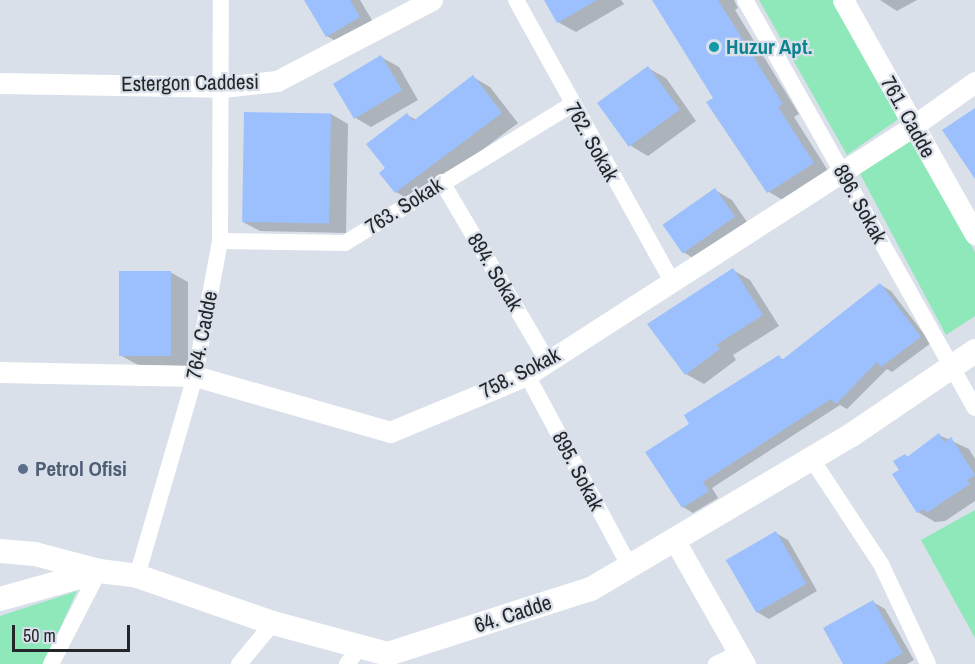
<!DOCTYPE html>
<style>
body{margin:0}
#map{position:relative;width:975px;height:664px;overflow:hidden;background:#d9e0ea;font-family:"Archivo Narrow",sans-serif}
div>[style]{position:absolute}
.green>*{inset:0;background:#8fe8b9}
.shadow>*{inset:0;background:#0003}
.building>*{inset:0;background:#9cc0fd;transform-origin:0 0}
.minor>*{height:16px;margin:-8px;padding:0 8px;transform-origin:8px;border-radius:8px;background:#fff}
.tertiary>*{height:21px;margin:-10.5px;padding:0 10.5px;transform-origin:10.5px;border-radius:10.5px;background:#fff}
.secondary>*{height:24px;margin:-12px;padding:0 12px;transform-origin:12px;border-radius:12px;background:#fff}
.dots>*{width:16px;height:16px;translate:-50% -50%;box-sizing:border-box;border:3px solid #d9e0ea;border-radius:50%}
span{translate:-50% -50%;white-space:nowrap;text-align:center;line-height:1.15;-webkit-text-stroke:4.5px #d9e0ea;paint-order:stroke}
.culture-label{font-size:21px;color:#0d838f;font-weight:700}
.left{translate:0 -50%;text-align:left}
.street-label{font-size:21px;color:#24262a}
.service-label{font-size:21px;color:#4e5e75;font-weight:700}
.scale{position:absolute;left:12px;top:625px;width:118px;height:27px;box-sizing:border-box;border:3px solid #24262a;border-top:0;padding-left:8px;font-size:18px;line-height:21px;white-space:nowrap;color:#24262a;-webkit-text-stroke:4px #d9e0ea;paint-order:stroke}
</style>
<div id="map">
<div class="green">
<div style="clip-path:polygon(759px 0,834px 0,900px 118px,847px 155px)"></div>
<div style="clip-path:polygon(909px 139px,975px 252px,975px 316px,946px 335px,859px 172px)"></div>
<div style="clip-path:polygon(975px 510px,975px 638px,921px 540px)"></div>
<div style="clip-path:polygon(77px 591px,44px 664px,0 664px,0 616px)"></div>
</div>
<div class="shadow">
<div style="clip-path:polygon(305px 0,360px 0,376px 27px,344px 46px,327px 36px)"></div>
<div style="clip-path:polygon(546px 0,621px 0,624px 4px,576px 32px,558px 22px)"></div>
<div style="clip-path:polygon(656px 0,734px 0,738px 8px,735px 10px,799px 114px,794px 117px,830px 174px,786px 202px,769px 192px,708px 102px,715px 98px)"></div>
<div style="clip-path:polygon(880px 0,917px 0,897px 11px)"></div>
<div style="clip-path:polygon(381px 57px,399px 67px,418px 100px,371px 127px,354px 117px)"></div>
<div style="clip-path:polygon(648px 68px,666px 78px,696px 121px,648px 156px,631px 146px)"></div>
<div style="clip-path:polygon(473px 77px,490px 87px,518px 123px,413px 202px,396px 192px,381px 173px,387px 169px,407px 115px,417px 120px)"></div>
<div style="clip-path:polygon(246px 113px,331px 114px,348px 124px,346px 233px,260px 231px,243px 222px)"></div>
<div style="clip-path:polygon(715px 190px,732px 200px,751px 228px,700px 262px,683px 252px,664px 224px)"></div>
<div style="clip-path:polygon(733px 270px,750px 280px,779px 326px,733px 355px,736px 360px,704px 384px,686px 374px)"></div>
<div style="clip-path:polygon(170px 272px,188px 282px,188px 366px,138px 365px,120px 355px)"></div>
<div style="clip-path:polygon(881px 285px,891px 291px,931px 343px,892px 372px,887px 369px,847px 409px,840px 405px,712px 488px,718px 498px,693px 513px,683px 507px,691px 424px,779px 357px,784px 360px)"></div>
<div style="clip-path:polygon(939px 435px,969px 449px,975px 459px,975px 501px,945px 521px,935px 522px,918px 512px,901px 471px,905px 455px,908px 457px)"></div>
<div style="clip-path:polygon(776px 533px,788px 540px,817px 591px,769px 619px,757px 612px)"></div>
<div style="clip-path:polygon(873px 602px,885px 609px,914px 660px,907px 664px,845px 664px)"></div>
</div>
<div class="building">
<div style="clip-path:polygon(304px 0,350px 0,360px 17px,326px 37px)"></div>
<div style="clip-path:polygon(544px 0,597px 0,557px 23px)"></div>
<div style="clip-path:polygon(652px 0,718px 0,783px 104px,778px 107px,814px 163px,767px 193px,706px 102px,713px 98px)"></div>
<div style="left:381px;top:55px;width:41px;height:56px;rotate:59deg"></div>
<div style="left:648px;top:66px;width:54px;height:63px;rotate:54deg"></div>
<div style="clip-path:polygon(473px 75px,502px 113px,395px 193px,379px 173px,385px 168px,366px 144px,407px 113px,413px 121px)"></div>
<div style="clip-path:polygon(975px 108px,975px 179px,942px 130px)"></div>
<div style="left:244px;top:112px;width:87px;height:110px;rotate:1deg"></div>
<div style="left:715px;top:188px;width:35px;height:64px;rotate:55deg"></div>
<div style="clip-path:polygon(733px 268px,763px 315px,716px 345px,720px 349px,685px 375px,647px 324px)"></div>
<div style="left:119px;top:271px;width:52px;height:85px"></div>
<div style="clip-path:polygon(880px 283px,921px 337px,881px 367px,877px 362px,836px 404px,831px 399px,703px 482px,709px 491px,682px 508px,645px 452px,689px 424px,684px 415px,779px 355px,782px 360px)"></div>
<div style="clip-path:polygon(939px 433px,944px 442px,951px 437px,975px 475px,967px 480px,970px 484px,941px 503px,927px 513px,924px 509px,917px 513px,892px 474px,899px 470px,893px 461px,905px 454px,907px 457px)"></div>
<div style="left:776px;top:531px;width:61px;height:58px;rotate:60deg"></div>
<div style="clip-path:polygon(873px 600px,903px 653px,884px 664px,843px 664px,823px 628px)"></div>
</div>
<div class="minor">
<div style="left:516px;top:0;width:322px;rotate:61deg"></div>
<div style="left:745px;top:0;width:468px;rotate:60.6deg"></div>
<div style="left:442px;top:182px;width:209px;rotate:59.5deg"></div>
<div style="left:220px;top:241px;width:125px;rotate:0.9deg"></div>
<div style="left:345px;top:243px;width:265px;rotate:-31.4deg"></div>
<div style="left:527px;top:375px;width:218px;rotate:61.8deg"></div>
<div style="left:811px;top:458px;width:127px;rotate:56.6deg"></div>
<div style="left:881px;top:564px;width:110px;rotate:64.8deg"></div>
<div style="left:137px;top:576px;width:208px;rotate:-73.8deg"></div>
<div style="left:195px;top:376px;width:137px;rotate:-79.5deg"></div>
<div style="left:220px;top:241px;width:241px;rotate:-89.8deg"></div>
<div style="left:51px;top:664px;width:105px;rotate:-62.7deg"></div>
<div style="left:239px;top:664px;width:53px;rotate:-50.3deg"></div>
<div style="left:347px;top:664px;width:20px;rotate:-53deg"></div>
<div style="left:716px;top:664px;width:26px;rotate:-25deg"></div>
</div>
<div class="tertiary">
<div style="left:843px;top:0;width:269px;rotate:60.6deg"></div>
<div style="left:0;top:83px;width:222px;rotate:1deg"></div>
<div style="left:222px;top:87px;width:55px;rotate:-6.2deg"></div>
<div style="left:277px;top:81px;width:175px;rotate:-27.6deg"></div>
<div style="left:0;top:372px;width:195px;rotate:1.2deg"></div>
<div style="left:195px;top:376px;width:203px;rotate:16deg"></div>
<div style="left:390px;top:432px;width:148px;rotate:-22.6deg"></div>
<div style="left:527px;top:375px;width:459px;rotate:-32.8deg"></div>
<div style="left:913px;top:126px;width:76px;rotate:-35.4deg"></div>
<div style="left:675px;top:541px;width:142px;rotate:60.4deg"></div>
</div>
<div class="secondary">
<div style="left:0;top:551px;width:35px;rotate:5deg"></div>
<div style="left:35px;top:554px;width:66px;rotate:14.9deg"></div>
<div style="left:99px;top:571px;width:38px;rotate:7deg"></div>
<div style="left:137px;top:576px;width:144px;rotate:19.1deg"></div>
<div style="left:273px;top:623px;width:119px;rotate:15.1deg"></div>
<div style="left:388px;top:654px;width:213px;rotate:-17.8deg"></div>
<div style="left:591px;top:589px;width:301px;rotate:-30.6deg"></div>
<div style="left:850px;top:436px;width:151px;rotate:-34.2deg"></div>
<div style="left:0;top:599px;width:101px;rotate:-15.6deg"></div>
</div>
<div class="dots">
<div style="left:714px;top:47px;background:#0f9aa8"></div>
<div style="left:23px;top:469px;background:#5c6f8a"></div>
</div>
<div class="culture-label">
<span class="left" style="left:726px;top:47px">Huzur Apt.</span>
</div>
<div class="street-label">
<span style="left:190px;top:83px;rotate:-1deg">Estergon Caddesi</span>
<span style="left:908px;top:117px;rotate:61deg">761. Cadde</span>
<span style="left:592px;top:142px;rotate:61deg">762. Sokak</span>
<span style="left:860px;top:204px;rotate:61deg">896. Sokak</span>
<span style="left:404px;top:206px;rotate:-32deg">763. Sokak</span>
<span style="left:495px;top:272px;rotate:59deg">894. Sokak</span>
<span style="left:202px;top:335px;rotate:-79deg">764. Cadde</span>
<span style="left:520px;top:373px;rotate:-27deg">758. Sokak</span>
<span style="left:578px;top:471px;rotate:62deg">895. Sokak</span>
<span style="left:513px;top:614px;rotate:-18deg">64. Cadde</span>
</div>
<div class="service-label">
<span class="left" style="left:35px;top:469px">Petrol Ofisi</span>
</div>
<div class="scale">50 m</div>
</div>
